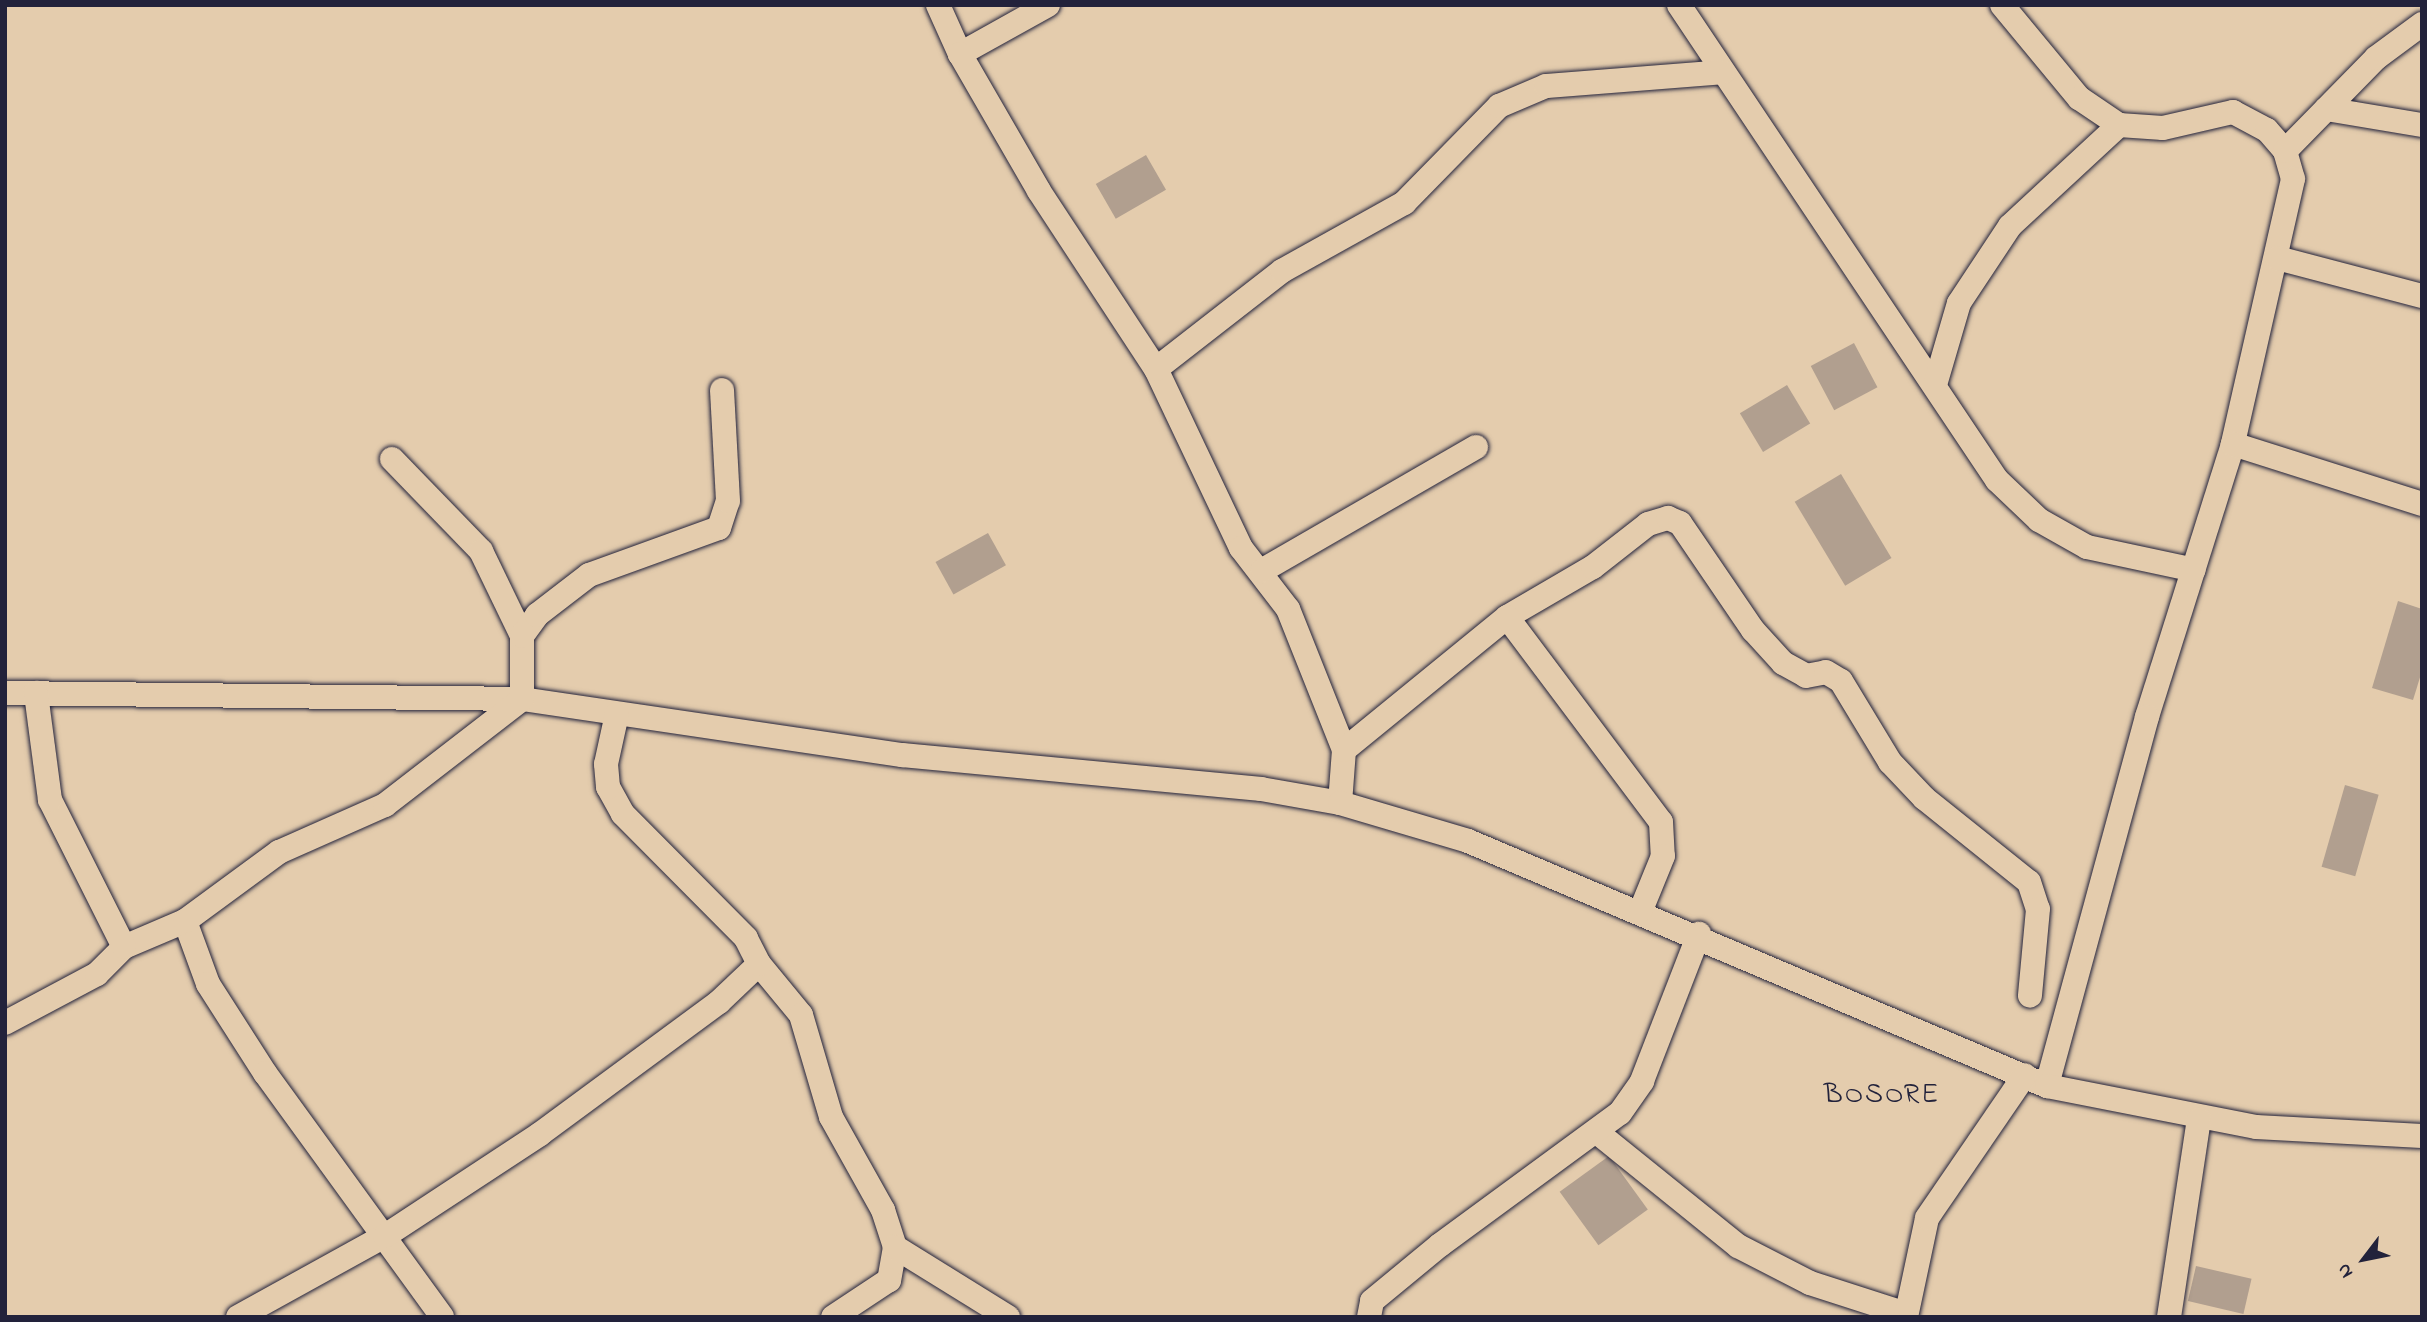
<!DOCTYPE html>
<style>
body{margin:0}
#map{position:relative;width:2427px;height:1322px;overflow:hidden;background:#e4ccad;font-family:"Indie Flower",sans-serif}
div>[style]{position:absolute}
.building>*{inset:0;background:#b19f8f;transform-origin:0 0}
.roads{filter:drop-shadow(0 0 2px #22223b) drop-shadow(0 0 2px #22223b)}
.minor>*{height:24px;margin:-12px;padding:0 12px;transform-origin:12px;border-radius:12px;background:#e4ccad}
span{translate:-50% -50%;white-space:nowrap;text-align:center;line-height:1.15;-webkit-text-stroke:5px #e4ccad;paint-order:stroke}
.quarter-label{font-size:28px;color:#22223b;letter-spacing:2px}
.frame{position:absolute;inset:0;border:7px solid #22223b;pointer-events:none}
.north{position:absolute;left:2329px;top:1224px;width:70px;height:70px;-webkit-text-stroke:5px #e4ccad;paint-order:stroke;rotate:238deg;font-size:19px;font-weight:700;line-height:28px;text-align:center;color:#22223b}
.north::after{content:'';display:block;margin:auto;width:24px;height:32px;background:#22223b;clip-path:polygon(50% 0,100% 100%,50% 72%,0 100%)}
</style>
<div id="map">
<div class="building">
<div style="left:1146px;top:155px;width:40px;height:58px;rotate:60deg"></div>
<div style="left:1854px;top:343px;width:50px;height:49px;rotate:62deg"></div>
<div style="left:1787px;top:385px;width:45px;height:55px;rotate:59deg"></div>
<div style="left:1841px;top:474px;width:98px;height:54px;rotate:59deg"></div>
<div style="left:988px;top:533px;width:37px;height:60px;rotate:61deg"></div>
<div style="clip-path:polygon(2398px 601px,2422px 609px,2422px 671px,2413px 700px,2372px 688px)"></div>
<div style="left:2345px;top:785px;width:35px;height:85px;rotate:16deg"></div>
<div style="left:1609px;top:1156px;width:66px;height:61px;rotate:54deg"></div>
<div style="left:2196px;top:1266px;width:57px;height:36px;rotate:13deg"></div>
</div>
<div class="roads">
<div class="minor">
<div style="left:938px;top:5px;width:54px;rotate:65.8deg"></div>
<div style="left:1048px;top:5px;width:101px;rotate:150.9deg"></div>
<div style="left:960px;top:54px;width:158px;rotate:60deg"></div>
<div style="left:1039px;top:191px;width:213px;rotate:56.7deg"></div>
<div style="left:1156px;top:369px;width:198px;rotate:64.6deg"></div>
<div style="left:1241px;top:548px;width:77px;rotate:52.4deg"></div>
<div style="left:1288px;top:609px;width:152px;rotate:68.3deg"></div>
<div style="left:1344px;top:750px;width:53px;rotate:94.3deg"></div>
<div style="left:1679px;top:5px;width:572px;rotate:56.2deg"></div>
<div style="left:1997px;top:480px;width:58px;rotate:43.6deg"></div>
<div style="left:2039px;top:520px;width:55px;rotate:29.4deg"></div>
<div style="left:2087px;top:547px;width:109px;rotate:12.1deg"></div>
<div style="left:2002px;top:5px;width:121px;rotate:50.4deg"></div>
<div style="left:2079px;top:98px;width:48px;rotate:34deg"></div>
<div style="left:2119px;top:125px;width:44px;rotate:3.9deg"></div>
<div style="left:2163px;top:128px;width:72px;rotate:-12.9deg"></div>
<div style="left:2233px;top:112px;width:38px;rotate:28deg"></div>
<div style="left:2267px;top:130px;width:28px;rotate:49deg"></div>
<div style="left:2285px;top:151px;width:29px;rotate:74deg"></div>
<div style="left:2293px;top:179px;width:272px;rotate:102.8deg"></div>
<div style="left:2233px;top:444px;width:286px;rotate:107.5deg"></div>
<div style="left:2147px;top:717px;width:382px;rotate:105.2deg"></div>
<div style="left:2326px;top:109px;width:97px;rotate:9.5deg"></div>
<div style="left:2285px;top:151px;width:130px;rotate:-45.6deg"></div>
<div style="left:2376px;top:58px;width:57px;rotate:-36.5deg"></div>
<div style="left:2277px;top:258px;width:150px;rotate:14.7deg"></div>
<div style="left:1156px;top:369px;width:160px;rotate:-37.9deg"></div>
<div style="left:1282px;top:271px;width:140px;rotate:-29.1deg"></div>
<div style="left:1404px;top:203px;width:136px;rotate:-45.6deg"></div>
<div style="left:1499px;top:106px;width:51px;rotate:-23.1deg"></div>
<div style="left:1546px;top:86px;width:177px;rotate:-4.5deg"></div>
<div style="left:1935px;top:385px;width:85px;rotate:-73.7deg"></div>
<div style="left:1959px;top:303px;width:92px;rotate:-56.5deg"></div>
<div style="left:2010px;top:226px;width:149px;rotate:-42.8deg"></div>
<div style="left:2233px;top:444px;width:198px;rotate:17.6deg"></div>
<div style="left:392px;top:459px;width:128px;rotate:45.9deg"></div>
<div style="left:481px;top:551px;width:94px;rotate:64.2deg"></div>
<div style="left:1263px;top:570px;width:246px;rotate:-30deg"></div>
<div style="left:1507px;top:617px;width:99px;rotate:-30.2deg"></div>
<div style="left:1593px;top:567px;width:70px;rotate:-38deg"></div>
<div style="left:1648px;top:524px;width:21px;rotate:-17deg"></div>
<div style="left:1668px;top:518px;width:13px;rotate:23deg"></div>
<div style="left:1680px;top:523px;width:130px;rotate:55.7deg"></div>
<div style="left:1753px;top:630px;width:45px;rotate:47.7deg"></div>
<div style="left:1783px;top:663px;width:26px;rotate:29deg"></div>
<div style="left:1806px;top:676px;width:20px;rotate:-11deg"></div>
<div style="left:1826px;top:672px;width:17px;rotate:31deg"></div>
<div style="left:1841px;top:681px;width:95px;rotate:58.8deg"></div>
<div style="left:1890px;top:762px;width:50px;rotate:46.6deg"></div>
<div style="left:1924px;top:798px;width:134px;rotate:38.7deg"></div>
<div style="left:2029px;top:882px;width:28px;rotate:72deg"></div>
<div style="left:2038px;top:909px;width:87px;rotate:95.3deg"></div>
<div style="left:5px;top:693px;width:517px;rotate:0.66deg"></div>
<div style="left:522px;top:699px;width:384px;rotate:8.4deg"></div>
<div style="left:902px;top:755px;width:361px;rotate:5.4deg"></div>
<div style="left:1261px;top:789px;width:80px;rotate:10deg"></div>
<div style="left:1340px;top:803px;width:134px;rotate:16.5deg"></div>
<div style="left:1468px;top:841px;width:629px;rotate:22.94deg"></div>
<div style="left:2047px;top:1086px;width:213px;rotate:11.1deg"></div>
<div style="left:2256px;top:1127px;width:166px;rotate:3.1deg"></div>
<div style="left:1344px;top:750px;width:210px;rotate:-39.2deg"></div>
<div style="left:1507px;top:617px;width:256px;rotate:53.1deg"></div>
<div style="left:1661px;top:822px;width:34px;rotate:87deg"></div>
<div style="left:1663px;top:856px;width:58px;rotate:112.2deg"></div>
<div style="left:185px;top:921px;width:67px;rotate:69.9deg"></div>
<div style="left:208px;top:984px;width:106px;rotate:57.4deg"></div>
<div style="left:265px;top:1073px;width:301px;rotate:54deg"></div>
<div style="left:124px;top:947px;width:66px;rotate:-23.1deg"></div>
<div style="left:185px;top:921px;width:117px;rotate:-36.3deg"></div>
<div style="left:279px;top:852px;width:116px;rotate:-23.9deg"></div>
<div style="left:385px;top:805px;width:173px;rotate:-37.7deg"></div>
<div style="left:522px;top:699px;width:63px;rotate:-90deg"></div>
<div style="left:522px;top:636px;width:26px;rotate:-54deg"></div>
<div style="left:537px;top:615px;width:66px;rotate:-37.6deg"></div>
<div style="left:589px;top:575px;width:138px;rotate:-19.9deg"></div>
<div style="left:719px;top:528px;width:28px;rotate:-72deg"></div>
<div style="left:728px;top:501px;width:111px;rotate:-93.1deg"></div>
<div style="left:759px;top:964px;width:66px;rotate:50.5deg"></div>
<div style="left:801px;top:1015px;width:106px;rotate:73.6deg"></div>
<div style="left:831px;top:1117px;width:107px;rotate:60.8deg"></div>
<div style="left:883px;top:1210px;width:39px;rotate:72deg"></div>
<div style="left:895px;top:1247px;width:34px;rotate:100deg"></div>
<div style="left:889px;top:1280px;width:67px;rotate:146.5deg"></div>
<div style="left:5px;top:1023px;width:104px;rotate:-28deg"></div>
<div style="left:97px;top:974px;width:38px;rotate:-45deg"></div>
<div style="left:124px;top:947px;width:165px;rotate:-116.7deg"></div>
<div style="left:50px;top:800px;width:108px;rotate:-97.5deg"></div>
<div style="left:1598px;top:1133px;width:180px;rotate:38.9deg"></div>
<div style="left:1738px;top:1246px;width:81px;rotate:27.2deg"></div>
<div style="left:1810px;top:1283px;width:101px;rotate:17.9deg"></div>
<div style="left:895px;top:1247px;width:133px;rotate:31.8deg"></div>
<div style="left:238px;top:1317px;width:168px;rotate:-28.9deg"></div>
<div style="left:385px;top:1236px;width:186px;rotate:-33.3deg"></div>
<div style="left:540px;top:1134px;width:222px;rotate:-36.4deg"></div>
<div style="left:719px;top:1002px;width:55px;rotate:-43.5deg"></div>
<div style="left:759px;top:964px;width:29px;rotate:-117deg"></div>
<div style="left:746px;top:938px;width:175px;rotate:-134.8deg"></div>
<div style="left:623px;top:814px;width:31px;rotate:-119deg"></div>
<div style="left:608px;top:787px;width:23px;rotate:-95deg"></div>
<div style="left:606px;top:764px;width:51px;rotate:-77.6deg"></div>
<div style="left:1369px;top:1317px;width:16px;rotate:-79deg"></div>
<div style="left:1372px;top:1301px;width:88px;rotate:-39.5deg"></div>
<div style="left:1440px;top:1245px;width:223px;rotate:-36.3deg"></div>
<div style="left:1620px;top:1113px;width:39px;rotate:-55deg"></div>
<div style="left:1642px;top:1081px;width:158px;rotate:-68.8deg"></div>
<div style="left:1906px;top:1317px;width:101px;rotate:-78deg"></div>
<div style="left:1927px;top:1218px;width:173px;rotate:-55.6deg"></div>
<div style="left:2169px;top:1317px;width:200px;rotate:-81.4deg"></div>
</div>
</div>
<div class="quarter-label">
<span style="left:1882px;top:1096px">BOSORE</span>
</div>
<div class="frame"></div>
<div class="north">N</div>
</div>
